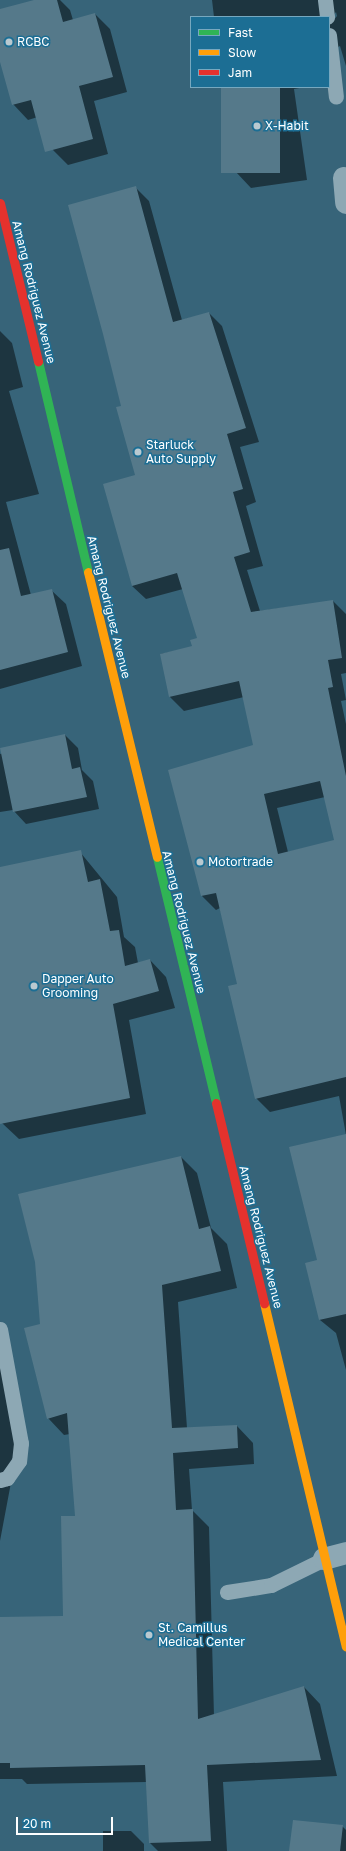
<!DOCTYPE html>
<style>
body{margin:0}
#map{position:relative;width:346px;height:1851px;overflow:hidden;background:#376479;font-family:"Golos Text",sans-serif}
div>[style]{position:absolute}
.shadow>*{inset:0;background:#0007}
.building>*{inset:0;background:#55798a;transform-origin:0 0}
.lane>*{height:15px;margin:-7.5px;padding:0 7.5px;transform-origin:7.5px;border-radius:7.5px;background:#8da8b4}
.street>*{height:22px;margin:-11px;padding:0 11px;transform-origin:11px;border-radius:11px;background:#8da8b4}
.fast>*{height:9px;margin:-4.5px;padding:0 4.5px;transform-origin:4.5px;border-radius:4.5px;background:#30b455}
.slow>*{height:9px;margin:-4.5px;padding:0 4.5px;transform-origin:4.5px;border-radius:4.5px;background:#ff9f0a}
.jam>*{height:9px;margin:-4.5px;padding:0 4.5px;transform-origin:4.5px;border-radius:4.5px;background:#e5322d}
.dots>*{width:11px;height:11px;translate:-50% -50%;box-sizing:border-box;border:2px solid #1c6e94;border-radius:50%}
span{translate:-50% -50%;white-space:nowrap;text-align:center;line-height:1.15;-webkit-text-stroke:3px #1c6e94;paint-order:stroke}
.poi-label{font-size:12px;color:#fff}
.left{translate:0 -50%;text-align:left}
.street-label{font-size:12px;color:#fff}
.legend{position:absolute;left:190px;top:16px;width:140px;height:72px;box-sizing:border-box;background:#1c6e94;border:1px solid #77a8bf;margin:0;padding:5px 7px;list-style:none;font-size:12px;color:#fff}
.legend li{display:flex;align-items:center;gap:8px;height:20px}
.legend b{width:20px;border:1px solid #77a8bf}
.scale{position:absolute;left:16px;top:1817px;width:97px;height:18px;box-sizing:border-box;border:2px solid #fff;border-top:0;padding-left:5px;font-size:12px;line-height:14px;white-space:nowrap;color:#fff;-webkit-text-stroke:3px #1c6e94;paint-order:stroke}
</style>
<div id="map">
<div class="shadow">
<div style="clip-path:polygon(38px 0,60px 0,70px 10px,73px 20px,95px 14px,110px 29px,127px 92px,94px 101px,108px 154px,68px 165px,53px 150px,41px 116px,28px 120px,13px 104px,0 58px,0 10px)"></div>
<div style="clip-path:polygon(evenodd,212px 0,346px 0,346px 66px,340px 46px,336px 48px,329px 83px,329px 17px,214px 17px,212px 0,336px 12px,337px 16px,332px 22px,332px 17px,336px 12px)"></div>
<div style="clip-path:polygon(224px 87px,305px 87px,294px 89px,307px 180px,251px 188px,235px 171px)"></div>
<div style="clip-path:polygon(evenodd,135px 187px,149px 201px,182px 320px,209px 313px,222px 326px,259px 442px,240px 447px,256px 502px,246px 506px,263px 566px,247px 570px,260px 611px,333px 601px,346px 614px,346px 673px,341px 674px,346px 700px,341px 701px,346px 724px,346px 1370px,336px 1333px,320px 1320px,306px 1264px,318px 1261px,346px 1135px,339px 1096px,270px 1112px,256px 1098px,239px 985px,220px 908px,216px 910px,202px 896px,169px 771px,254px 746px,244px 697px,184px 711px,170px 697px,161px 654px,193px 647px,198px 639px,183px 589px,146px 599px,132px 586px,136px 475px,122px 406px,135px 187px,325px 797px,335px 841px,288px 852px,277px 808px,325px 797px)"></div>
<div style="clip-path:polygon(0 331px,12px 343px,23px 387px,9px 391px,39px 494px,6px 502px,31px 595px,51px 590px,66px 604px,82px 666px,0 689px)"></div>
<div style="clip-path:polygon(65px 735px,78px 748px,82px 770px,93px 781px,99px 809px,26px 824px,13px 810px,0 812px,0 754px)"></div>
<div style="clip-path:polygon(80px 852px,117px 897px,124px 937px,135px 947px,138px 963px,150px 960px,166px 977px,175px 1008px,129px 1020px,146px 1114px,19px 1139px,2px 1123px,0 1111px,0 868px)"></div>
<div style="clip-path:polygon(181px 1157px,197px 1173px,211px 1228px,227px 1244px,237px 1288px,178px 1302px,187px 1428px,237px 1426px,253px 1443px,254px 1464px,189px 1469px,192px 1510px,209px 1527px,214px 1716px,304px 1687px,320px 1704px,337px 1776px,223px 1782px,227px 1851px,158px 1851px,150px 1843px,147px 1782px,27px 1784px,22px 1779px,0 1779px,0 1618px,64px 1617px,76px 1517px,70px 1434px,64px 1435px,48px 1418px,41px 1324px)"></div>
<div style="clip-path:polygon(0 1342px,20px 1471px,13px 1472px,0 1541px)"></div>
<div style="clip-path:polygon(342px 1826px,346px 1830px,346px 1851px,290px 1851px)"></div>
<div style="clip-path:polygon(103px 1831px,131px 1831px,144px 1844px,144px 1851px,103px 1851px)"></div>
</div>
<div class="building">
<div style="clip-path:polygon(34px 0,57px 0,63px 22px,95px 13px,113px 77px,79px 86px,93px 139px,45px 152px,31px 100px,12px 105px,0 62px,0 9px)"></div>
<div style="left:221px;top:87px;width:59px;height:86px"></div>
<div style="clip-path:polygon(evenodd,136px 186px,173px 322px,209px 312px,246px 428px,227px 434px,243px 489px,233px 492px,250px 552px,234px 557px,251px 612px,333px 600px,342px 658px,328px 660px,333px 687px,328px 688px,346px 776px,346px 1077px,255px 1099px,228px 986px,237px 984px,216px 893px,201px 896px,168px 770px,253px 745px,239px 681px,169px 697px,160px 654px,192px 646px,190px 640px,197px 638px,177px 573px,132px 586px,103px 484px,135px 475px,116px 407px,121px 406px,103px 334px,68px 205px,136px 186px,320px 781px,334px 840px,278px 854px,264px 794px,320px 781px)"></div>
<div style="clip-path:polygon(9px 548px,21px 596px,52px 589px,68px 652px,0 670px,0 550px)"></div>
<div style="clip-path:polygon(65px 734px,72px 769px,80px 767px,87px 797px,13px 812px,0 748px)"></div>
<div style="clip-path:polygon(81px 850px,88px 882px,100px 879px,110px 931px,119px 930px,125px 966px,150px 959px,159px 991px,113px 1004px,130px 1098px,0 1124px,0 867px)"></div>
<div style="clip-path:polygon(346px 1134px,346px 1314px,319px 1320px,305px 1263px,317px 1260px,289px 1147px)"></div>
<div style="clip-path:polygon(181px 1156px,199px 1229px,210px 1226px,221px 1271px,162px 1285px,172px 1428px,237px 1425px,238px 1448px,173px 1453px,176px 1510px,193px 1509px,198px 1719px,304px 1686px,321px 1760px,207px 1765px,211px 1841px,149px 1843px,145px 1765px,10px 1768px,10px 1763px,0 1763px,0 1617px,63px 1616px,61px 1516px,75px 1516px,67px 1413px,47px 1419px,24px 1328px,40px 1324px,35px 1262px,18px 1194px)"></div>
<div style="clip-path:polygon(293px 1820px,343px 1825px,340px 1851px,289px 1851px)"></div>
</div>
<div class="lane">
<div style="left:325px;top:0;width:17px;rotate:83deg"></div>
<div style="left:329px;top:35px;width:62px;rotate:83.6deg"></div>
<div style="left:0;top:1329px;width:116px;rotate:79.6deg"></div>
<div style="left:21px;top:1443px;width:18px;rotate:96deg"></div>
<div style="left:19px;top:1461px;width:21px;rotate:125deg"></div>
<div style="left:7px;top:1478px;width:7px;rotate:164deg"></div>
<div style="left:227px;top:1592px;width:45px;rotate:-9deg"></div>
<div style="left:271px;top:1585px;width:59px;rotate:-26.1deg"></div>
</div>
<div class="street">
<div style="left:344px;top:178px;width:25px;rotate:85deg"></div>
<div style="left:324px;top:1559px;width:23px;rotate:-15deg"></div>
</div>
<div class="fast">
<div style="left:38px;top:361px;width:217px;rotate:76.7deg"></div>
<div style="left:157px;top:857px;width:253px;rotate:76.5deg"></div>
</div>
<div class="slow">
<div style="left:88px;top:572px;width:293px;rotate:76.4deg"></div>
<div style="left:264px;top:1303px;width:353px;rotate:76.6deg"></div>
</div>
<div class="jam">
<div style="left:0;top:203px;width:163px;rotate:76.5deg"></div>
<div style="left:216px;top:1103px;width:206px;rotate:76.5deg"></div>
</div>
<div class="dots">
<div style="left:9px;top:42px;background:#b9c9d0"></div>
<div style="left:257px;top:126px;background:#b9c9d0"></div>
<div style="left:138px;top:452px;background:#b9c9d0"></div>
<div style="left:200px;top:862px;background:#b9c9d0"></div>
<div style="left:34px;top:986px;background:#b9c9d0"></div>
<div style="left:149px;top:1635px;background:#b9c9d0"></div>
</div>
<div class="poi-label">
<span class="left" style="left:17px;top:42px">RCBC</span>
<span class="left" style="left:265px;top:126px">X-Habit</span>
<span class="left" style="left:146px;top:452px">Starluck<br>Auto Supply</span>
<span class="left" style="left:208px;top:862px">Motortrade</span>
<span class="left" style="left:42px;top:986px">Dapper Auto<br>Grooming</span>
<span class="left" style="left:158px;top:1635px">St. Camillus<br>Medical Center</span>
</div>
<div class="street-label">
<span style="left:34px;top:292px;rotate:76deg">Amang Rodriguez Avenue</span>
<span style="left:109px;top:607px;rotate:76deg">Amang Rodriguez Avenue</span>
<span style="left:184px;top:922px;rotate:76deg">Amang Rodriguez Avenue</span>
<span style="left:261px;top:1237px;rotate:76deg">Amang Rodriguez Avenue</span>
</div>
<ul class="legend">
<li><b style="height:5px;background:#30b455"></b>Fast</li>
<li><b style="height:5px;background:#ff9f0a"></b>Slow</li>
<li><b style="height:5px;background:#e5322d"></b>Jam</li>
</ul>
<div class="scale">20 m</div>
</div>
